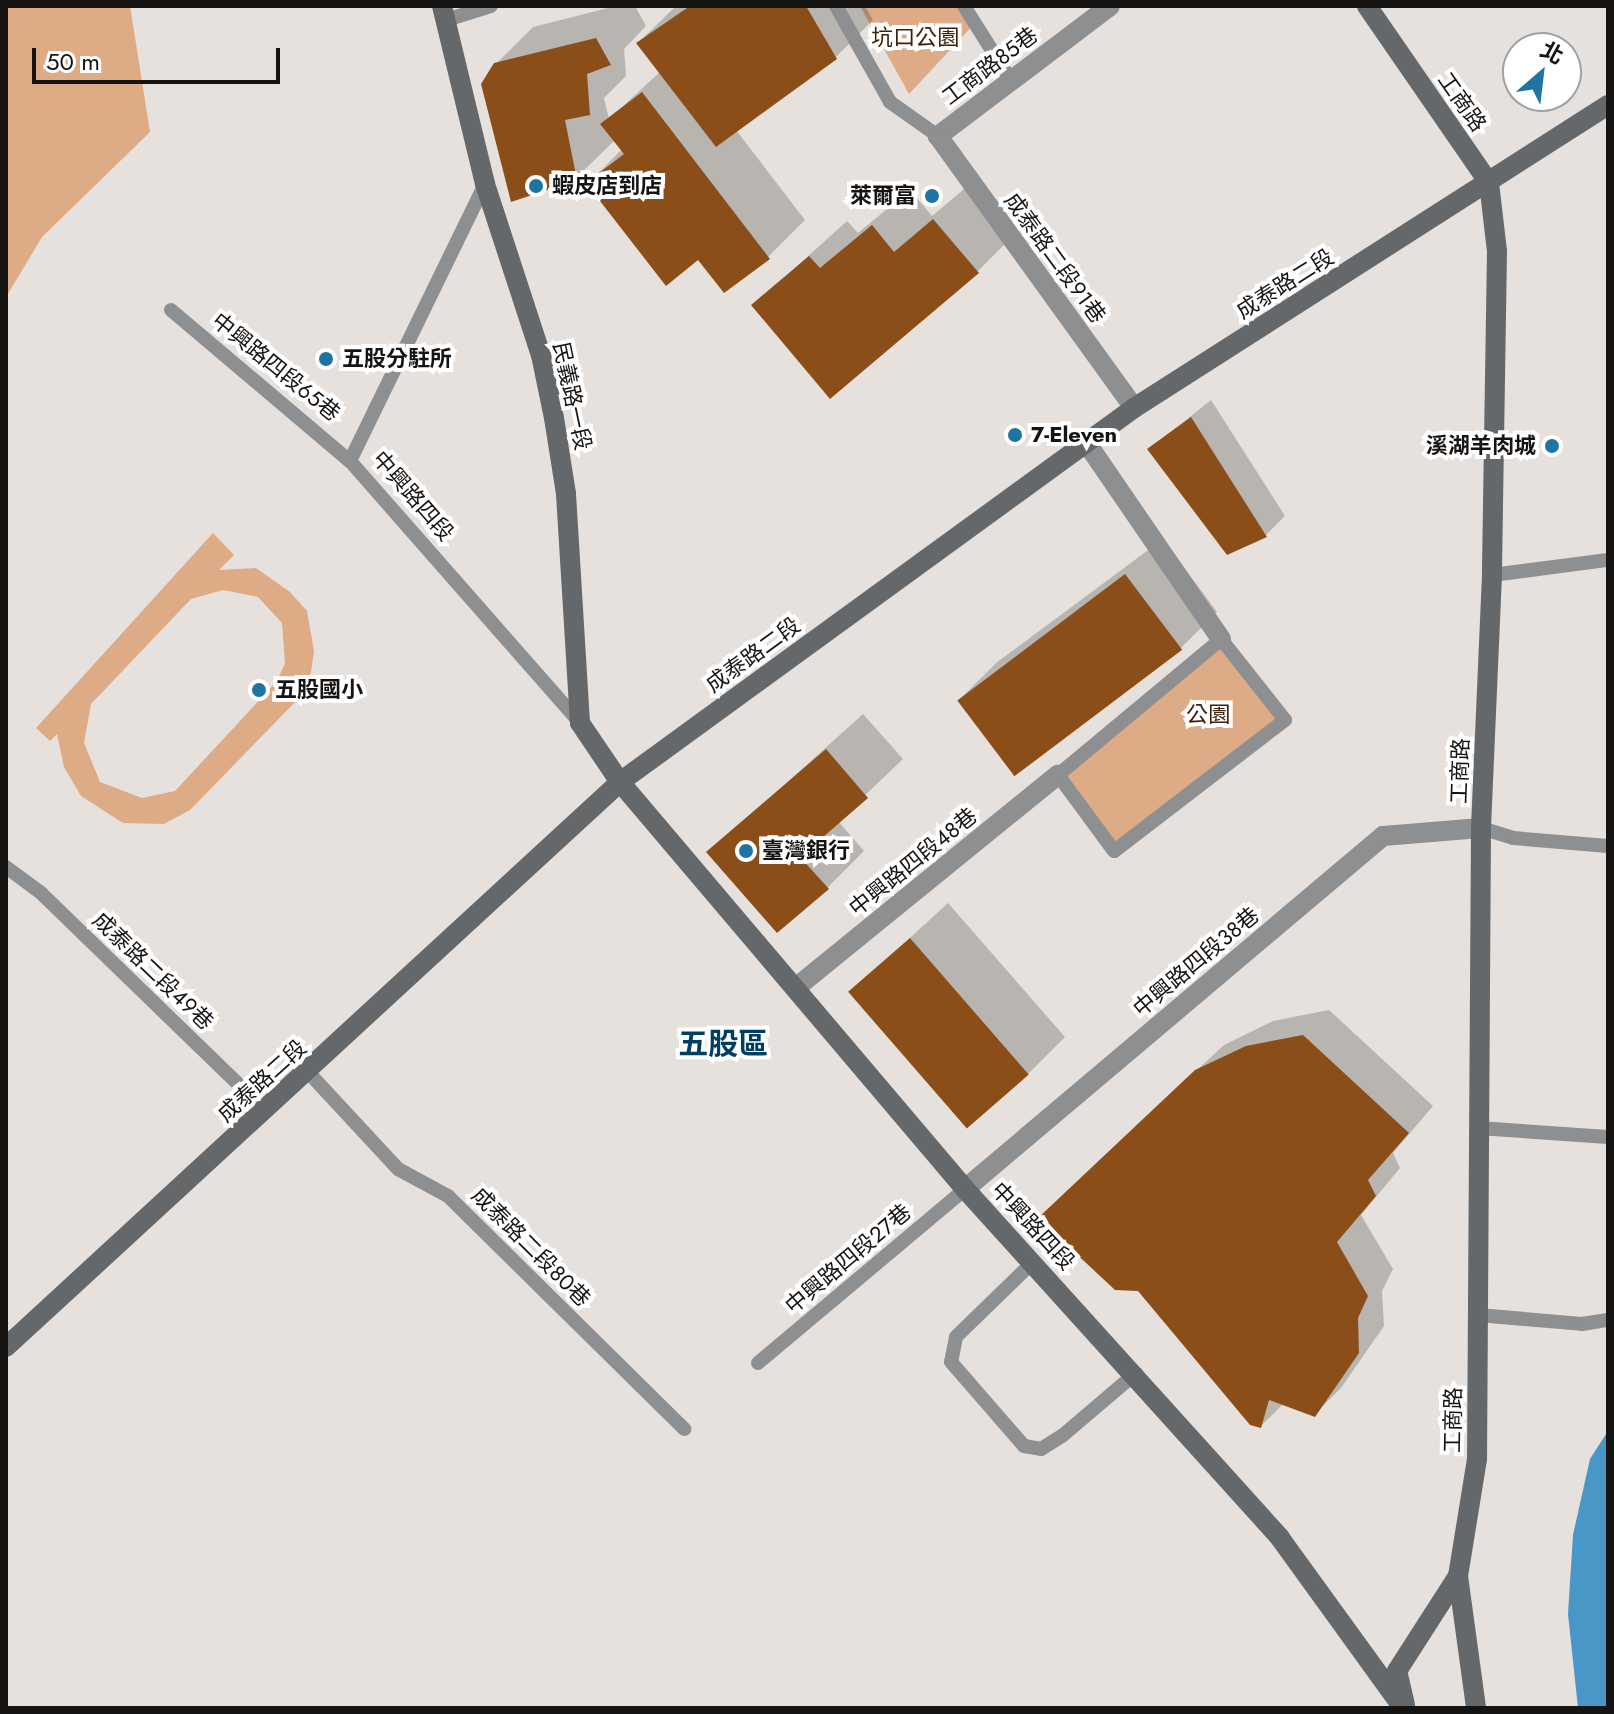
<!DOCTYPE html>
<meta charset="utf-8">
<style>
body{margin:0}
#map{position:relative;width:1614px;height:1714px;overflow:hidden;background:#e6e1dd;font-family:Jost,"Noto Sans TC",sans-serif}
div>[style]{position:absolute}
.green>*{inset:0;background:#ddab86;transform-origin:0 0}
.water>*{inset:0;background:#4997c7}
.shadow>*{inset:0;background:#0003}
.building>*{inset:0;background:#8c4e18;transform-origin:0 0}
.lane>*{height:14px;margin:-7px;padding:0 7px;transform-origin:7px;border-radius:7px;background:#8d8f91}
.street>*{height:20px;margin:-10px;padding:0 10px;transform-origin:10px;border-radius:10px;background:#8d8f91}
.secondary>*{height:20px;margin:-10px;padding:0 10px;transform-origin:10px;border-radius:10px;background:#65686a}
.dots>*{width:22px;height:22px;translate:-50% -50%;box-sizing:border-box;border:4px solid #fff;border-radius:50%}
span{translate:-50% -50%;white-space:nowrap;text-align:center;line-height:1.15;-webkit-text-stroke:8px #fff;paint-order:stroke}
.park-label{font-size:22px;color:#3d210b}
.street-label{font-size:22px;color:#161413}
.poi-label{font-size:22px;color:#161413;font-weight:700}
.left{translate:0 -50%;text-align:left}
.right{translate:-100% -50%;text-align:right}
.district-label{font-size:30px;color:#003f5f;font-weight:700}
.frame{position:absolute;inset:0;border:8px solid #161413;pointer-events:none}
.north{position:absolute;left:1502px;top:32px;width:80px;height:80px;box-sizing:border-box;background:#fff;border:2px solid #a2a1a1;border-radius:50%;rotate:28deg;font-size:22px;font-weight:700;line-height:32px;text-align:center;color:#161413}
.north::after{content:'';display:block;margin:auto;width:28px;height:36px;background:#1e75a4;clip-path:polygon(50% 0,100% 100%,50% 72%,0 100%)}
.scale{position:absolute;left:32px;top:48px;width:248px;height:36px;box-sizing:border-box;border:4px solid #161413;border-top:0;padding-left:10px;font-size:24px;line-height:28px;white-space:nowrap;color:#161413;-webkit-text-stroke:6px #fff;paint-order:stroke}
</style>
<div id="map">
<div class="green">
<div style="clip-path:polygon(6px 6px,130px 6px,150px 132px,42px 237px,6px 297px)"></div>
<div style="clip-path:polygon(860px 6px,967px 6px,976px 22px,909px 94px)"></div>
<div style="clip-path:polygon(evenodd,213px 533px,234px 555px,219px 570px,256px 568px,290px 592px,307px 611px,314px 651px,311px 672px,303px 694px,190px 810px,164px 824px,123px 823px,81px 796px,64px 767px,57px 734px,50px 741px,36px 728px,213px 533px,223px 590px,258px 597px,282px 623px,285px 663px,277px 681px,175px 791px,142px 798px,100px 782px,84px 743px,91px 704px,191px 599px,223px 590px)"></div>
<div style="left:1221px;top:639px;width:103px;height:212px;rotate:52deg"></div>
</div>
<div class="water">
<div style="clip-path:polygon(1608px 1431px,1608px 1708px,1578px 1708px,1568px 1614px,1573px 1535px,1590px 1459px)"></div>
</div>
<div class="shadow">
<div style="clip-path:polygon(616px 6px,635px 6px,646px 26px,624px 49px,626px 76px,604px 98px,609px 119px,660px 72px,638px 43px,676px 6px,865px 6px,873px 20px,836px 57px,736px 130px,805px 220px,768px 257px,699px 258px,589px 183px,622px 149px,615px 140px,576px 178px,495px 65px,533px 27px)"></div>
<div style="clip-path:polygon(970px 184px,1014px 235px,977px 272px,754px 305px,847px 221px,858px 233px,910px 190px,932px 216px)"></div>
<div style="clip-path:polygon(1211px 400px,1285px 516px,1266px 535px,1227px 552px,1150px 449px)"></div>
<div style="clip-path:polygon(1163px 539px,1217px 612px,1180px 649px,959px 700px,996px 663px)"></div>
<div style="clip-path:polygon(863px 714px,903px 759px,838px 821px,864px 851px,827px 888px,709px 853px)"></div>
<div style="clip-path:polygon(948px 903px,1065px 1037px,1028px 1074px,851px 992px)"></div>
<div style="clip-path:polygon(1329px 1010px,1433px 1106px,1393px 1153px,1400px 1168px,1361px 1215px,1393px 1269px,1382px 1291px,1384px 1326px,1341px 1388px,1315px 1414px,1284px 1403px,1261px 1426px,1066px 1192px,1224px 1045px,1273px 1021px)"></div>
</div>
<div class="building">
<div style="clip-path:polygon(690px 6px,806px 6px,837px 59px,716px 147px,636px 43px)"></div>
<div style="clip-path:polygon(596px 38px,611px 65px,587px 74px,590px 115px,565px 120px,577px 180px,511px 202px,481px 84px,494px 63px)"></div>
<div style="clip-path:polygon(642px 92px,770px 259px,724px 293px,698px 260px,666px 286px,586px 183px,624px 154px,600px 124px)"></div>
<div style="clip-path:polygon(933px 219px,979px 273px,830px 399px,751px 305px,809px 256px,820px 268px,872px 225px,894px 252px)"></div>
<div style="clip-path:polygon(1191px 417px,1267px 537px,1227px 555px,1147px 449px)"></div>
<div style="left:1125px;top:574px;width:95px;height:210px;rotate:53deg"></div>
<div style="clip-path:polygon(826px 749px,868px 798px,800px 857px,829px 889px,777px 933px,706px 852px)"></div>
<div style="left:910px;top:938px;width:181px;height:82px;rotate:49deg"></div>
<div style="clip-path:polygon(1303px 1035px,1409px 1133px,1368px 1180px,1376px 1196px,1337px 1242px,1368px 1296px,1358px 1318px,1359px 1353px,1315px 1417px,1269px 1400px,1261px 1428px,1250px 1425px,1138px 1291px,1115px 1290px,1038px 1218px,1195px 1070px,1246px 1046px)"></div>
</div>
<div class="lane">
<div style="left:836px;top:6px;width:110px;rotate:60.6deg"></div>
<div style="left:890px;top:102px;width:59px;rotate:35.3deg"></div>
<div style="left:964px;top:6px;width:86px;rotate:57.8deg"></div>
<div style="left:446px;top:20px;width:47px;rotate:-17.3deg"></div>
<div style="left:485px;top:184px;width:308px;rotate:116deg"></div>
<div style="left:350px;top:461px;width:349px;rotate:48.7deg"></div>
<div style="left:171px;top:310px;width:234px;rotate:40.2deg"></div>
<div style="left:1492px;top:575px;width:117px;rotate:-7.4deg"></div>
<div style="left:1221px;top:639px;width:103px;rotate:51.7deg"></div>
<div style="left:1285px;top:720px;width:215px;rotate:142.5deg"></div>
<div style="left:1114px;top:851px;width:94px;rotate:-126.4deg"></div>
<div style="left:1058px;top:775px;width:212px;rotate:-39.8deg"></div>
<div style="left:1481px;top:828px;width:34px;rotate:17deg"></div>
<div style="left:1513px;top:838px;width:95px;rotate:4.8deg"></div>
<div style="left:6px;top:867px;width:44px;rotate:36.6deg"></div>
<div style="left:41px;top:893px;width:313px;rotate:44.1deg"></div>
<div style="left:308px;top:1072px;width:132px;rotate:47.1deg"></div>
<div style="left:398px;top:1169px;width:57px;rotate:28.4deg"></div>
<div style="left:448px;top:1196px;width:332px;rotate:44.6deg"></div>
<div style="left:1478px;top:1128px;width:130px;rotate:4deg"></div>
<div style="left:1033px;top:1262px;width:107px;rotate:135.8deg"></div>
<div style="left:956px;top:1337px;width:25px;rotate:101deg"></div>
<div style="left:951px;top:1362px;width:111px;rotate:49deg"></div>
<div style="left:1024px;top:1446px;width:17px;rotate:10deg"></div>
<div style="left:1041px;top:1449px;width:25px;rotate:-32deg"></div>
<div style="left:1062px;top:1436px;width:97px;rotate:-40.4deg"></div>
<div style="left:1478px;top:1315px;width:104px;rotate:4.9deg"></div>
<div style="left:1582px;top:1324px;width:26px;rotate:-9deg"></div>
<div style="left:758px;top:1363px;width:270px;rotate:-40deg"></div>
</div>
<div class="street">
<div style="left:1110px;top:6px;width:216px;rotate:142.9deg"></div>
<div style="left:938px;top:136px;width:335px;rotate:54.2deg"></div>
<div style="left:1086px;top:442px;width:239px;rotate:55.6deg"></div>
<div style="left:798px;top:986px;width:335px;rotate:-39.1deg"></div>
<div style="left:965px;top:1189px;width:547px;rotate:-40.18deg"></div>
<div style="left:1383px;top:836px;width:98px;rotate:-4.7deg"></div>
</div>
<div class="secondary">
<div style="left:442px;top:6px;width:183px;rotate:76.4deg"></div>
<div style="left:485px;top:184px;width:180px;rotate:71.9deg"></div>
<div style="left:541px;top:355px;width:64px;rotate:78.3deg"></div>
<div style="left:554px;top:418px;width:77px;rotate:81deg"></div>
<div style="left:566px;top:494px;width:229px;rotate:86.5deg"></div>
<div style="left:580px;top:723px;width:71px;rotate:55.9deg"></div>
<div style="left:620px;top:782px;width:534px;rotate:49.71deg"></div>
<div style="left:965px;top:1189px;width:470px;rotate:47.9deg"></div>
<div style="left:1280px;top:1538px;width:210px;rotate:54.1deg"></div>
<div style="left:1367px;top:6px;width:215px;rotate:55.4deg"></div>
<div style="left:1489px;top:183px;width:68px;rotate:83.3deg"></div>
<div style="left:1497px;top:251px;width:324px;rotate:90.9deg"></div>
<div style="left:1492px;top:575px;width:253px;rotate:92.5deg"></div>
<div style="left:1481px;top:828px;width:631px;rotate:90.36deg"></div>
<div style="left:1477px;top:1459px;width:119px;rotate:99.2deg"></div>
<div style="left:1458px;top:1576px;width:133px;rotate:82.2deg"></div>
<div style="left:6px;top:1347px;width:834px;rotate:-42.62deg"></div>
<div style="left:620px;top:782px;width:636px;rotate:-36.04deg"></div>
<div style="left:1134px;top:408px;width:563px;rotate:-32.59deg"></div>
<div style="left:1405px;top:1705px;width:35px;rotate:-103deg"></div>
<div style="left:1397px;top:1671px;width:113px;rotate:-57.3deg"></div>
</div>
<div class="dots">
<div style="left:536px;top:186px;background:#1e75a4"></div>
<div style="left:932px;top:196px;background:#1e75a4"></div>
<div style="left:326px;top:359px;background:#1e75a4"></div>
<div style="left:1015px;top:435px;background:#1e75a4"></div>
<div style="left:1552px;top:446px;background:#1e75a4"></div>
<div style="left:259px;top:690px;background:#1e75a4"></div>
<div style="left:746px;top:851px;background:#1e75a4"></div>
</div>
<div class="park-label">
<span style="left:915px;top:38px">坑口公園</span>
<span style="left:1208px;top:715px">公園</span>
</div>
<div class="street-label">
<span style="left:990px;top:66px;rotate:-37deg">工商路85巷</span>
<span style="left:1462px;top:102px;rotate:55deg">工商路</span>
<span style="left:1055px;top:258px;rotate:54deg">成泰路二段91巷</span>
<span style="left:1285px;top:284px;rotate:-32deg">成泰路二段</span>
<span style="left:276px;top:367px;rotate:39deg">中興路四段65巷</span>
<span style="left:572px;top:396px;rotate:78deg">民義路一段</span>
<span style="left:413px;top:496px;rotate:49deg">中興路四段</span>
<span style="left:753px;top:655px;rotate:-36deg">成泰路二段</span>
<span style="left:1460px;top:771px;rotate:-88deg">工商路</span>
<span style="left:913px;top:862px;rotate:-39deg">中興路四段48巷</span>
<span style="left:1196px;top:962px;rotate:-40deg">中興路四段38巷</span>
<span style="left:153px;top:971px;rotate:44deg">成泰路二段49巷</span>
<span style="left:262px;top:1081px;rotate:-42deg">成泰路二段</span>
<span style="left:1033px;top:1226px;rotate:47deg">中興路四段</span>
<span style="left:531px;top:1247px;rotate:45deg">成泰路二段80巷</span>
<span style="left:848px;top:1259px;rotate:-40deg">中興路四段27巷</span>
<span style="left:1453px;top:1420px;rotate:-89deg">工商路</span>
</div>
<div class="poi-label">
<span class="left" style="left:552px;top:186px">蝦皮店到店</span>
<span class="right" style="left:916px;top:196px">萊爾富</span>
<span class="left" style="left:342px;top:359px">五股分駐所</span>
<span class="left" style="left:1031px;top:435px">7-Eleven</span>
<span class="right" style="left:1536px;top:446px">溪湖羊肉城</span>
<span class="left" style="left:275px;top:690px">五股國小</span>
<span class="left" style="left:762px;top:851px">臺灣銀行</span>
</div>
<div class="district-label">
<span style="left:723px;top:1044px">五股區</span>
</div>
<div class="frame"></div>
<div class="north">北</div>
<div class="scale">50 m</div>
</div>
